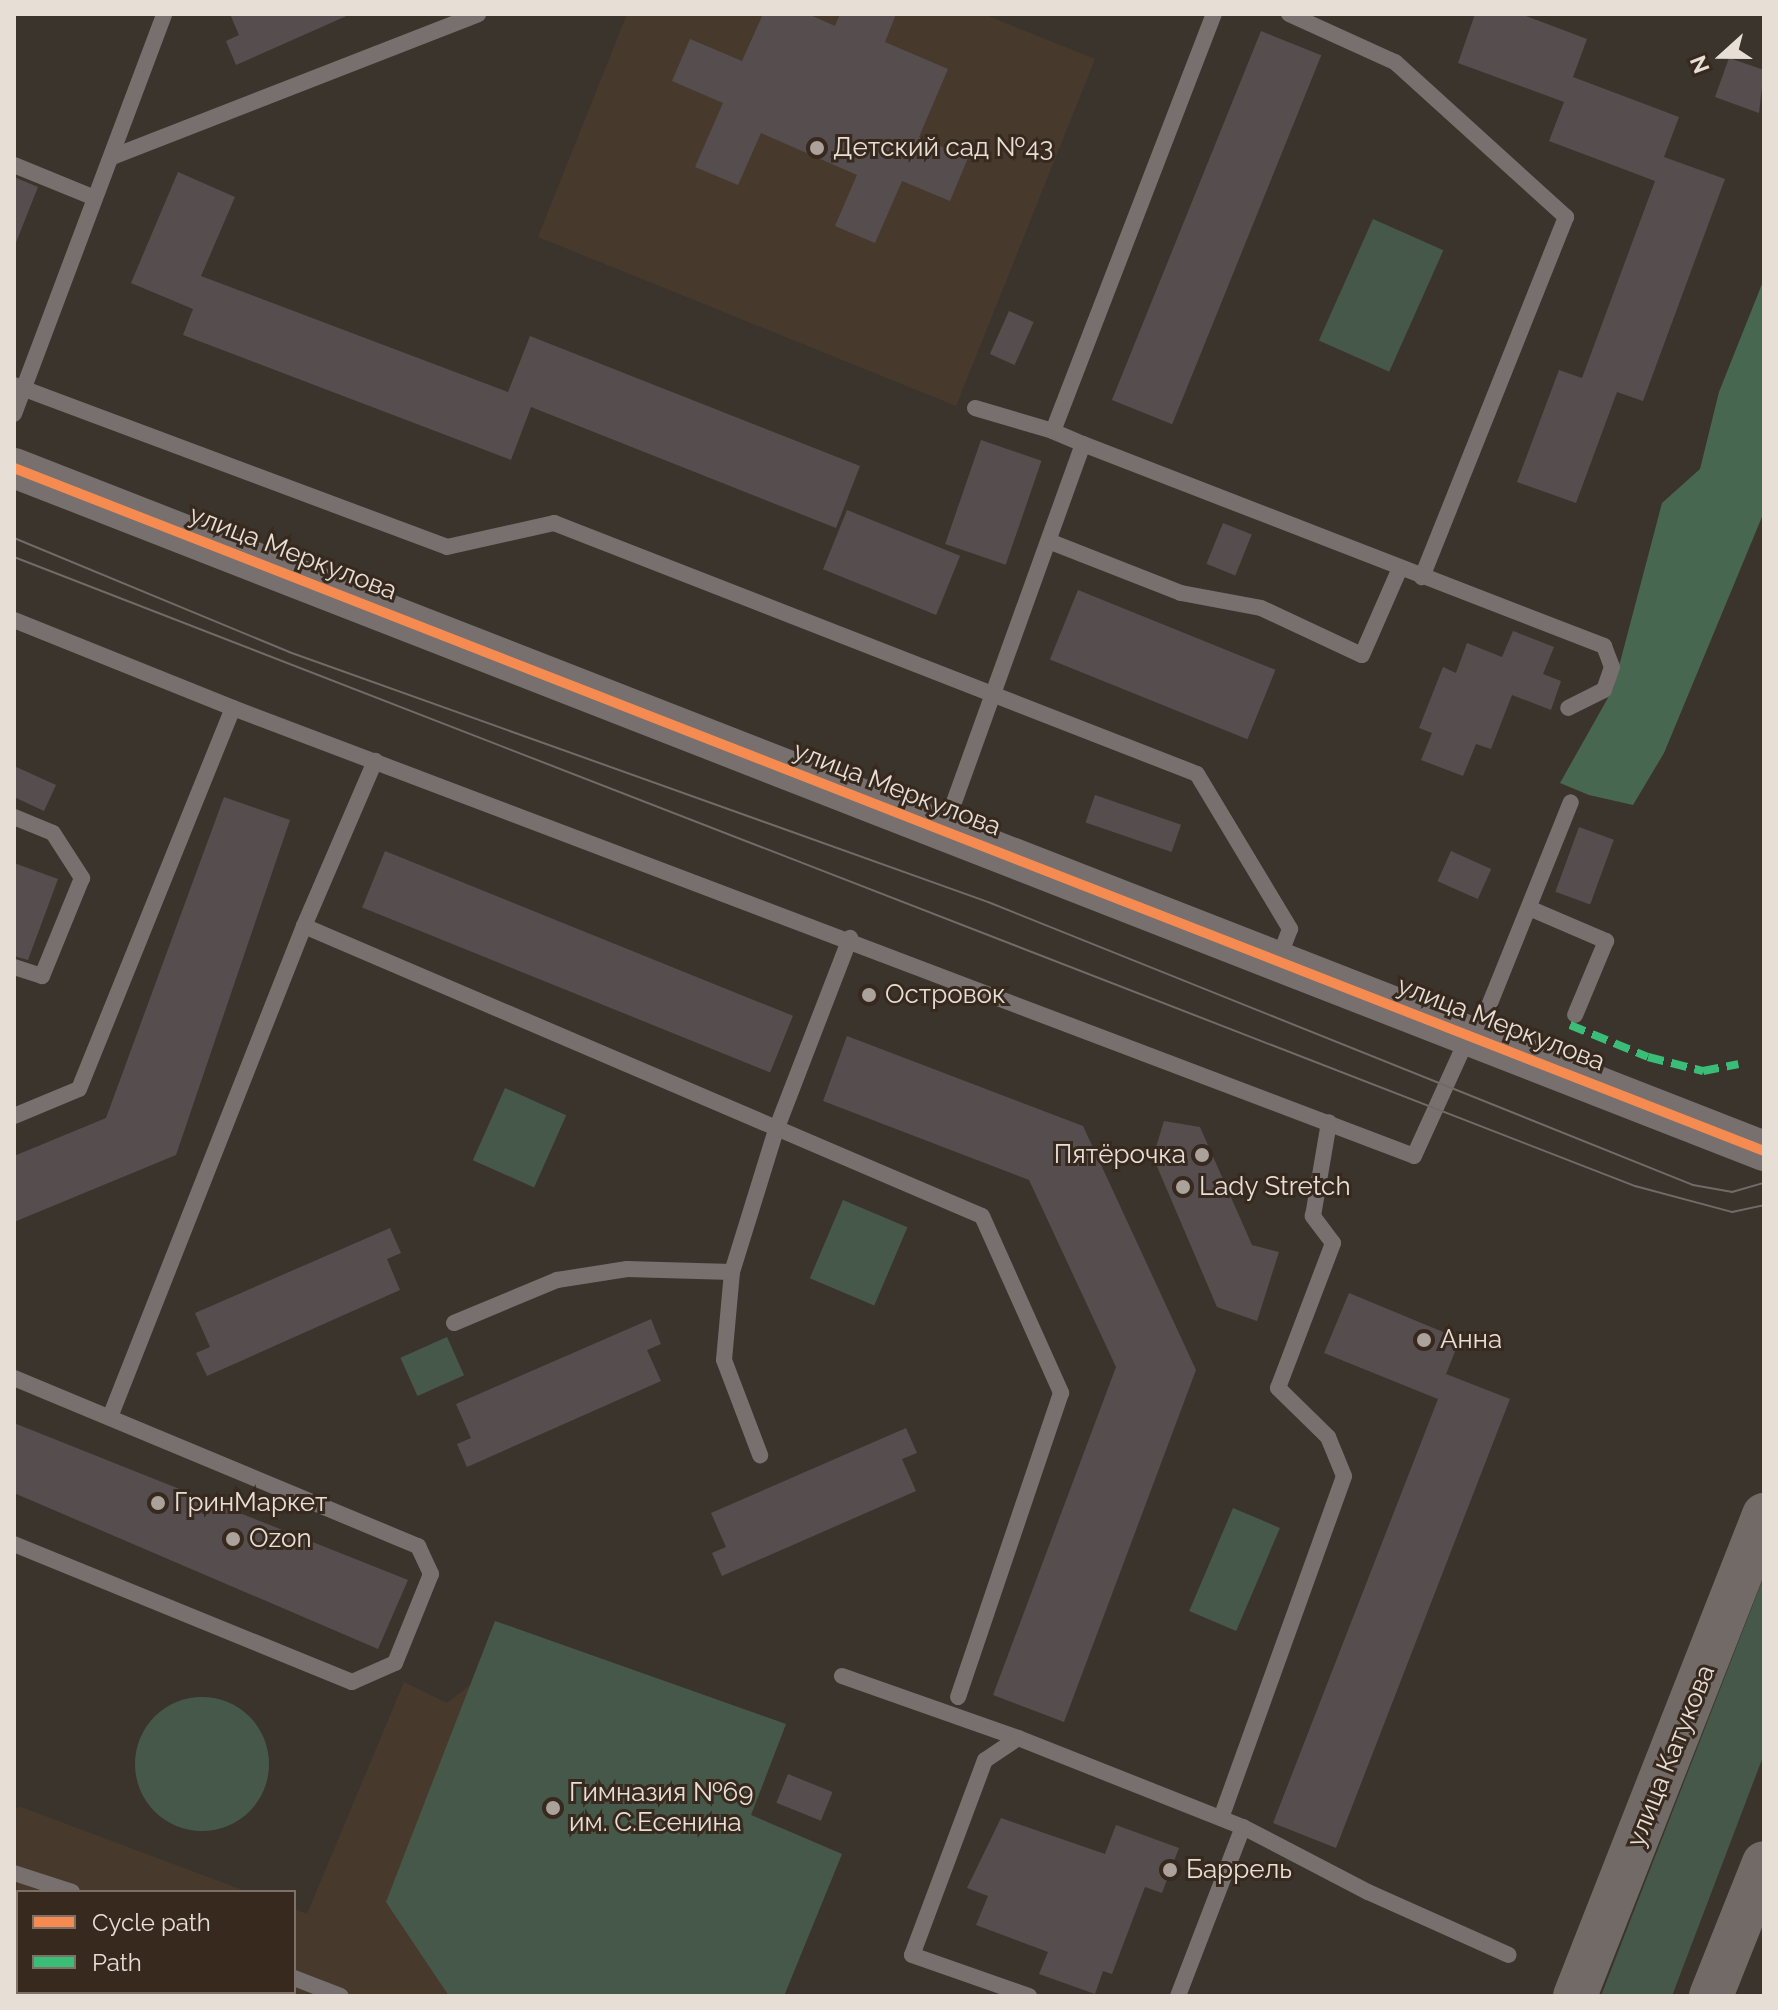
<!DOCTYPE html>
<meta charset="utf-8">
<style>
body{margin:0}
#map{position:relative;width:1778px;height:2010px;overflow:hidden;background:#3b342d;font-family:Raleway,sans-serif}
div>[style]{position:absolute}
.education>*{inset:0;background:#473a2d}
.green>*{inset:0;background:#46584a;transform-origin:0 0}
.round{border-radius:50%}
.forest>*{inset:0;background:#486750}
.building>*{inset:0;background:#564d4e;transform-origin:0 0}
.service>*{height:16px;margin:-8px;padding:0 8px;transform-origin:8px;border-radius:8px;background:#77706e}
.tertiary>*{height:40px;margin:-20px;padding:0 20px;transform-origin:20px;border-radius:20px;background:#77706e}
.secondary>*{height:44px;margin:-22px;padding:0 22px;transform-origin:22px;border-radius:22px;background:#716a66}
.tram>*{height:2px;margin:-1px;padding:0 1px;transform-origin:1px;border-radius:1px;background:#716a66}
.quiet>*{height:8px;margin-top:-4px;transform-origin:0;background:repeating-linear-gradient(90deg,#3abd76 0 16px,transparent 0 24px)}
.cycleway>*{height:10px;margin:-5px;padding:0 5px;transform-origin:5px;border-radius:5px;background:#f68b52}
.dots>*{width:22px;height:22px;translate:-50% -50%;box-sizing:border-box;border:4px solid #37291d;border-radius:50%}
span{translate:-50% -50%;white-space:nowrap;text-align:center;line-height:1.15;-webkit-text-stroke:6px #37291d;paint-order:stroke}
.poi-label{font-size:26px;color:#e7ded6}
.left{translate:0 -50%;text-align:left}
.right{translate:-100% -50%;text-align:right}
.street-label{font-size:26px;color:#e7ded6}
.frame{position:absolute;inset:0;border:16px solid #e7ded6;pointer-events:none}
.legend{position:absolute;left:16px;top:1890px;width:280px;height:104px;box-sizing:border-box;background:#37291d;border:2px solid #7d7167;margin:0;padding:10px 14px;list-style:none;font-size:24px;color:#e7ded6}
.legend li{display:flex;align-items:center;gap:16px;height:40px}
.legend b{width:40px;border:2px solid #7d7167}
.north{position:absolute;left:1682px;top:16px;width:80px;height:80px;-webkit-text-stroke:6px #37291d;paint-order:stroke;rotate:249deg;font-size:22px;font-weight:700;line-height:32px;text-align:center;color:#e7ded6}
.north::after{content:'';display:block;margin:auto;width:28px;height:36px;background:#e7ded6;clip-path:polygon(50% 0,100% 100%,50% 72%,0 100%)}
</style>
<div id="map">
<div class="education">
<div style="clip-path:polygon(627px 14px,983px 14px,1095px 59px,956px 406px,538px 237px)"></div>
<div style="clip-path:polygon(495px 1621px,786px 1724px,751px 1815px,842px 1854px,784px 1996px,14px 1996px,14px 1809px,21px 1807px,248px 1892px,18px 1892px,18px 1992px,294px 1992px,294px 1909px,307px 1914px,404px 1682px,447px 1703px,470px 1685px)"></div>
</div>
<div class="green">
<div style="left:1373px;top:219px;width:77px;height:133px;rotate:24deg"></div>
<div style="left:505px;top:1088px;width:67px;height:79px;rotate:24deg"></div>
<div style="left:843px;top:1200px;width:70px;height:85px;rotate:23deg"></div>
<div style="left:447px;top:1337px;width:42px;height:51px;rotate:66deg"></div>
<div style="left:1233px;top:1508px;width:51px;height:112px;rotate:23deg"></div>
<div style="clip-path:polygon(1764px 1576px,1764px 1754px,1672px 1996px,1601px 1996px)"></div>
<div style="clip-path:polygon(495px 1621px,786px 1724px,751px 1815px,842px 1854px,784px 1996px,449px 1996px,386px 1902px)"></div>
<div class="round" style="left:135px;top:1697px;width:134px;height:134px"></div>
</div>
<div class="forest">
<div style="clip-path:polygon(1764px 279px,1764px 512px,1664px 753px,1633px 805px,1589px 795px,1560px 783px,1613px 689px,1662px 503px,1700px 469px,1719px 392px)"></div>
</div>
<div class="building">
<div style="clip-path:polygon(230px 14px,351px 14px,236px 65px,226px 41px,239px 35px)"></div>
<div style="clip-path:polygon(763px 14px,808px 14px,835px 26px,840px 14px,896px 14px,885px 42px,948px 69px,919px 137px,968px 158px,950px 201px,902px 181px,875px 243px,835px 226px,857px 175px,761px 133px,738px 185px,695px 167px,723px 103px,672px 81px,690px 39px,742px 61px)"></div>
<div style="clip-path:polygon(1475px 14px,1521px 14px,1587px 39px,1573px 77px,1679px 117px,1664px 157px,1725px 179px,1643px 401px,1617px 392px,1576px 503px,1517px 482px,1559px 370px,1582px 378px,1655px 181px,1549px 141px,1564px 102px,1458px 63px)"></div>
<div style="left:1261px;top:31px;width:65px;height:398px;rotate:22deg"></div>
<div style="clip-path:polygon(1729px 58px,1764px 70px,1759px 113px,1715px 97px)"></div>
<div style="clip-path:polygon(178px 172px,235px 197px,201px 276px,508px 392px,530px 336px,860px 466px,836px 528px,531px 407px,511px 460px,183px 335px,193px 309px,131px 283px)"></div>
<div style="clip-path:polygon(14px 177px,38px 187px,15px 245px,14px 245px)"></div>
<div style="left:1009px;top:311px;width:27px;height:47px;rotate:24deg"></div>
<div style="left:981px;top:440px;width:64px;height:110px;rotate:19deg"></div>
<div style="left:847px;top:510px;width:122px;height:64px;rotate:22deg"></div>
<div style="left:1223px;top:523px;width:31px;height:44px;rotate:22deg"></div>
<div style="left:1078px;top:590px;width:213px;height:75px;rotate:22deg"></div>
<div style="clip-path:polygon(1513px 631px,1554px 647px,1543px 674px,1561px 681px,1551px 710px,1512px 695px,1491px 749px,1476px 744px,1463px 776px,1421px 760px,1432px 733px,1419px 728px,1443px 667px,1456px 673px,1467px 643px,1502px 657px)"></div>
<div style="clip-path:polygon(14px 766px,56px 785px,44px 811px,14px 797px)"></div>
<div style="left:1095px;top:795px;width:91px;height:29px;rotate:19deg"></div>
<div style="clip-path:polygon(224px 797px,290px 820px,176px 1155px,14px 1222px,14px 1156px,106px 1118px)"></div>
<div style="left:1579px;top:827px;width:37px;height:69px;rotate:20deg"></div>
<div style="left:385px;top:851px;width:440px;height:61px;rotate:22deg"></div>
<div style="left:1451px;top:851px;width:44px;height:33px;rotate:24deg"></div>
<div style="clip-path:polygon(14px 863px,58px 879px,28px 960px,14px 956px)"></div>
<div style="clip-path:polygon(847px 1036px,1083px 1126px,1196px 1370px,1064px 1722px,993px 1695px,1116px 1367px,1029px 1180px,823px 1101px)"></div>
<div style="clip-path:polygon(1164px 1121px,1200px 1127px,1252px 1245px,1279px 1252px,1257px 1321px,1217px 1307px,1153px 1157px)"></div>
<div style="clip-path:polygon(390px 1228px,401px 1253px,387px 1259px,400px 1290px,207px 1376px,196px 1353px,210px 1347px,195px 1313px)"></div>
<div style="clip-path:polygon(1349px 1293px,1460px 1339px,1446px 1374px,1510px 1399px,1336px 1848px,1273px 1823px,1438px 1399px,1324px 1353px)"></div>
<div style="clip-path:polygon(651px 1319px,661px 1344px,647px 1350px,661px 1381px,467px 1467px,457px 1444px,471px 1438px,456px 1404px)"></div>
<div style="clip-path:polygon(14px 1423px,408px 1580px,378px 1649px,14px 1493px)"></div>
<div style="clip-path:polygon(906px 1428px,917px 1453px,902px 1459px,916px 1491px,722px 1576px,712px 1553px,726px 1547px,711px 1513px)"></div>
<div style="left:788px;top:1774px;width:48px;height:31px;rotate:22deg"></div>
<div style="clip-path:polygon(1001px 1818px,1105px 1854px,1116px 1825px,1179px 1848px,1162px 1893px,1145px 1887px,1112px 1974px,1103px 1971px,1095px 1994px,1039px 1974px,1048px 1952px,976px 1925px,988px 1896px,967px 1888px)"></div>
</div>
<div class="service">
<div style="left:1289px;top:14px;width:116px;rotate:24.4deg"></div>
<div style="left:1395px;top:62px;width:231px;rotate:42.2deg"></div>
<div style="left:1566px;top:217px;width:388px;rotate:111.8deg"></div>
<div style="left:112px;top:157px;width:393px;rotate:-21.3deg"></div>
<div style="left:14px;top:165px;width:87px;rotate:22.2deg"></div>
<div style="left:14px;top:385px;width:462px;rotate:20.5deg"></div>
<div style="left:447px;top:547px;width:110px;rotate:-12.6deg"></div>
<div style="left:554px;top:523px;width:690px;rotate:21.32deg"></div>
<div style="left:1197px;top:774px;width:181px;rotate:59deg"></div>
<div style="left:1290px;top:929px;width:33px;rotate:111deg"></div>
<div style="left:975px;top:408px;width:81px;rotate:16.4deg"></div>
<div style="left:14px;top:414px;width:427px;rotate:-69.4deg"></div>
<div style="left:1083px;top:444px;width:33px;rotate:-157deg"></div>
<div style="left:1053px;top:431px;width:447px;rotate:-68.9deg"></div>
<div style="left:1051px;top:542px;width:140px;rotate:21.4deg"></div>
<div style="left:1181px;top:593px;width:81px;rotate:10.6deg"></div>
<div style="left:1261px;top:608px;width:111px;rotate:25deg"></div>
<div style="left:1362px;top:655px;width:95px;rotate:-66.4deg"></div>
<div style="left:14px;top:620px;width:236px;rotate:21.9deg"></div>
<div style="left:233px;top:708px;width:1263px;rotate:20.77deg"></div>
<div style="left:1414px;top:1156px;width:131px;rotate:-65.6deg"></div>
<div style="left:14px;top:817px;width:42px;rotate:22.3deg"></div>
<div style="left:53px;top:833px;width:54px;rotate:57.2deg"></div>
<div style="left:82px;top:878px;width:106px;rotate:112.2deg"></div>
<div style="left:42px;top:976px;width:29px;rotate:-162deg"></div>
<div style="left:944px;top:830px;width:410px;rotate:-70.2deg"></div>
<div style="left:1083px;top:444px;width:559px;rotate:21.19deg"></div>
<div style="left:1604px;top:646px;width:22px;rotate:69deg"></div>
<div style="left:1612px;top:667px;width:24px;rotate:109deg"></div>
<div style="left:1604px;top:690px;width:40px;rotate:153.4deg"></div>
<div style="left:1529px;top:908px;width:84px;rotate:23.2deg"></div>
<div style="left:1606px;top:941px;width:80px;rotate:112.7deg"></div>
<div style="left:304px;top:926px;width:737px;rotate:23.16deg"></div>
<div style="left:982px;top:1216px;width:194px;rotate:65.9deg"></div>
<div style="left:1061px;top:1393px;width:321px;rotate:108.7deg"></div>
<div style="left:1476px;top:1038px;width:254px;rotate:-68.1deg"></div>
<div style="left:14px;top:1116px;width:70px;rotate:-22.6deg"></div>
<div style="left:79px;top:1089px;width:411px;rotate:-68deg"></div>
<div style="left:732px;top:1272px;width:88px;rotate:95.2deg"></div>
<div style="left:724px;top:1360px;width:102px;rotate:69.2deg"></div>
<div style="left:454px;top:1323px;width:112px;rotate:-22.7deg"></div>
<div style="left:557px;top:1280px;width:71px;rotate:-8.9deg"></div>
<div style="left:627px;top:1269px;width:105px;rotate:1.6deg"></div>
<div style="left:732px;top:1272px;width:149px;rotate:-72.8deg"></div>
<div style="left:776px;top:1130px;width:206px;rotate:-68.9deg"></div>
<div style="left:14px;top:1378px;width:438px;rotate:22.6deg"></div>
<div style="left:418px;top:1546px;width:31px;rotate:65deg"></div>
<div style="left:431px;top:1574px;width:96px;rotate:112deg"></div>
<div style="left:395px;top:1663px;width:47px;rotate:156.2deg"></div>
<div style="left:352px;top:1682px;width:365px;rotate:-157.8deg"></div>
<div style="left:110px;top:1417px;width:528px;rotate:-68.44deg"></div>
<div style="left:304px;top:926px;width:180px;rotate:-66.7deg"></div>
<div style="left:842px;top:1676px;width:187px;rotate:19.4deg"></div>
<div style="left:1018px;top:1738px;width:40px;rotate:146deg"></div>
<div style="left:985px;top:1760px;width:208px;rotate:110.5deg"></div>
<div style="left:912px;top:1955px;width:124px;rotate:19.3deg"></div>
<div style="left:1018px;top:1738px;width:242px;rotate:21.6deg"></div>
<div style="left:1243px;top:1827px;width:141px;rotate:27.5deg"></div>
<div style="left:1368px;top:1892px;width:154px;rotate:24.1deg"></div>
<div style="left:1221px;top:1818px;width:363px;rotate:-70.2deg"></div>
<div style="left:1344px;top:1476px;width:42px;rotate:-112.3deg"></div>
<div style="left:1328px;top:1437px;width:70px;rotate:-135.6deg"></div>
<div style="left:1278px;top:1388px;width:155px;rotate:-69.2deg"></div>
<div style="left:1333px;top:1243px;width:34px;rotate:-127deg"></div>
<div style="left:1313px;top:1216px;width:95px;rotate:-80.3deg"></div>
<div style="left:14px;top:1873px;width:61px;rotate:18.1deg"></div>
<div style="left:294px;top:1978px;width:50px;rotate:21deg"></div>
<div style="left:1178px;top:1996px;width:181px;rotate:-69deg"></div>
</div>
<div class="tertiary">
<div style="left:14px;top:468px;width:1879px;rotate:21.32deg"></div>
</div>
<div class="secondary">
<div style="left:1575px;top:1996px;width:517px;rotate:-68.55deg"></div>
<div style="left:1711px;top:1996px;width:143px;rotate:-68.3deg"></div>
</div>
<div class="tram">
<div style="left:14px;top:538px;width:298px;rotate:22.5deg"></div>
<div style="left:289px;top:652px;width:742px;rotate:19.68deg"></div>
<div style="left:988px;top:902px;width:760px;rotate:21.87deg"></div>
<div style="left:1693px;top:1185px;width:40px;rotate:10deg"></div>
<div style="left:1732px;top:1192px;width:33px;rotate:-16deg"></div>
<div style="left:14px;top:557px;width:1739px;rotate:21.21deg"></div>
<div style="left:1635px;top:1186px;width:100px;rotate:15deg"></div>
<div style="left:1732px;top:1212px;width:33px;rotate:-12deg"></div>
</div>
<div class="quiet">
<div style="left:1570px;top:1025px;width:84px;rotate:22.3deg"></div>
<div style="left:1648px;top:1057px;width:57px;rotate:14.3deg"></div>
<div style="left:1703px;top:1071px;width:36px;rotate:-11deg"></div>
</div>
<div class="cycleway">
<div style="left:14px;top:468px;width:1879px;rotate:21.32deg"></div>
</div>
<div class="dots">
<div style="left:817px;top:148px;background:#aba29b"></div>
<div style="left:869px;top:995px;background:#aba29b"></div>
<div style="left:1202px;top:1155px;background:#aba29b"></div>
<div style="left:1183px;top:1187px;background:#aba29b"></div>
<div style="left:1424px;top:1340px;background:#aba29b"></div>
<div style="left:158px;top:1503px;background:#aba29b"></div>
<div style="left:233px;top:1539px;background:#aba29b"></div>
<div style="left:553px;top:1808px;background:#aba29b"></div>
<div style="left:1170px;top:1870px;background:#aba29b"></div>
</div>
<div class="poi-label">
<span class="left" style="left:833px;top:148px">Детский сад №43</span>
<span class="left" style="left:885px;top:995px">Островок</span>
<span class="right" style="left:1186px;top:1155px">Пятёрочка</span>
<span class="left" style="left:1199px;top:1187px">Lady Stretch</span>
<span class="left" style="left:1440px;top:1340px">Анна</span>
<span class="left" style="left:174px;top:1503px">ГринМаркет</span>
<span class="left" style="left:249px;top:1539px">Ozon</span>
<span class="left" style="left:569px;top:1808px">Гимназия №69<br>им. С.Есенина</span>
<span class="left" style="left:1186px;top:1870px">Баррель</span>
</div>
<div class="street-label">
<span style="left:293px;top:553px;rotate:21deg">улица Меркулова</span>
<span style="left:897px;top:789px;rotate:21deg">улица Меркулова</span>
<span style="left:1501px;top:1024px;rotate:21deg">улица Меркулова</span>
<span style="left:1671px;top:1756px;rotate:-68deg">улица Катукова</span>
</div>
<div class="frame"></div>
<ul class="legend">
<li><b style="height:10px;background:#f68b52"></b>Cycle path</li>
<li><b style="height:10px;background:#3abd76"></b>Path</li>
</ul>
<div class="north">N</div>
</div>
